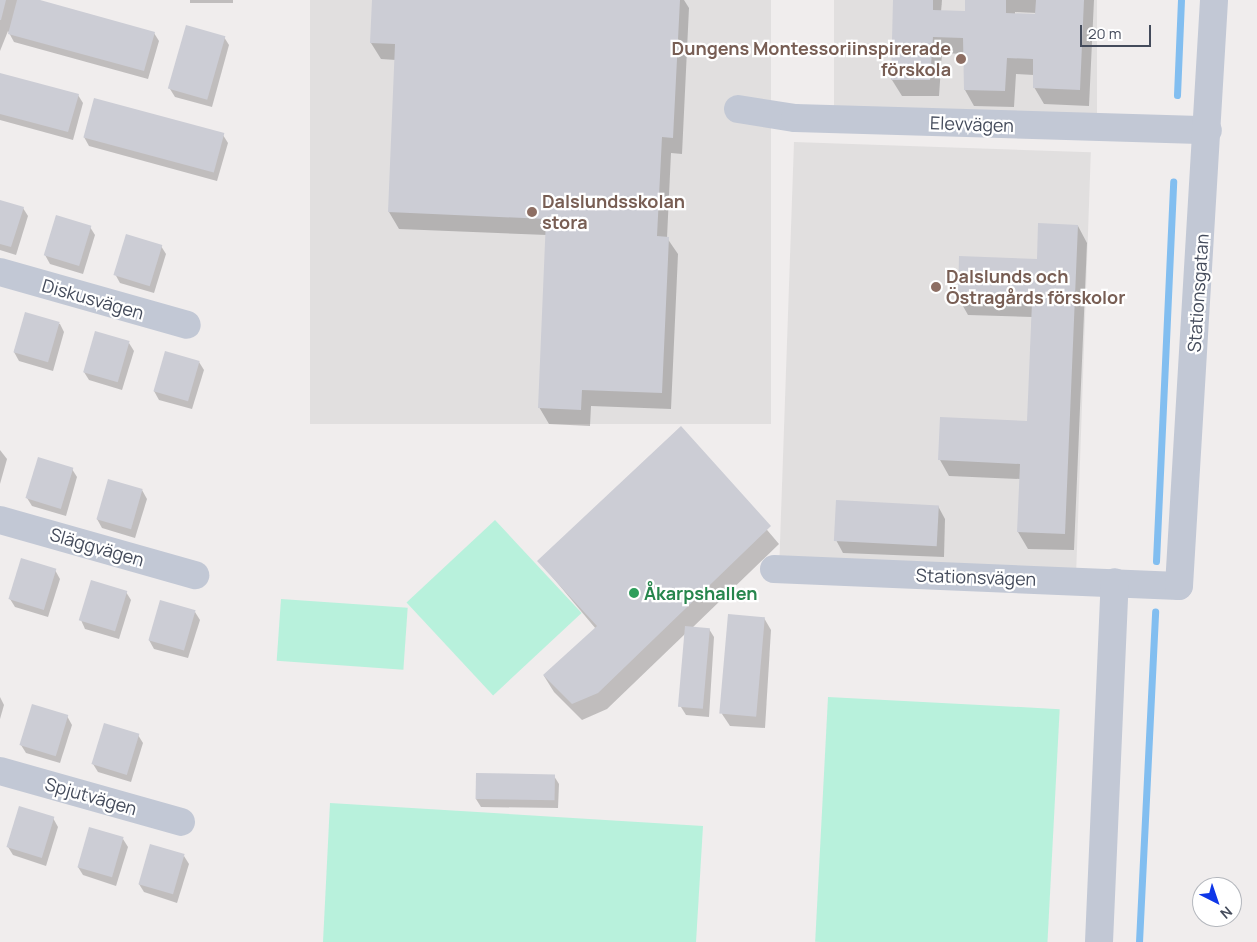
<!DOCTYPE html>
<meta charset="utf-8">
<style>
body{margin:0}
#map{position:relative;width:1257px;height:942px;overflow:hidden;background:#f0eded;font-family:Manrope,sans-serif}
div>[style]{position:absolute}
.education>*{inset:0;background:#e1dfdf;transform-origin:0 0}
.green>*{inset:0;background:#b8f1dc;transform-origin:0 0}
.shadow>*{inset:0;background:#0003;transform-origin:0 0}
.stream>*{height:7px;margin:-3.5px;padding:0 3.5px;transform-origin:3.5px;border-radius:3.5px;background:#82bef0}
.building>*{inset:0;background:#cccdd5;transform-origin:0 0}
.minor>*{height:28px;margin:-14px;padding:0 14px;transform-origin:14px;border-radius:14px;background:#c2c8d5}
.dots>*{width:14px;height:14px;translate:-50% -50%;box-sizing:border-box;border:2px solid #fff;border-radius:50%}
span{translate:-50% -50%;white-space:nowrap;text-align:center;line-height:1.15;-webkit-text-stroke:4.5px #fff;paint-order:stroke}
.education-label{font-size:18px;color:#785e54;font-weight:700}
.right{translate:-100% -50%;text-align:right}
.left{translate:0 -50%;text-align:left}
.street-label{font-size:18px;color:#444b5b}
.leisure-label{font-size:18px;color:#27864d;font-weight:700}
.north{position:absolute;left:1192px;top:877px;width:50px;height:50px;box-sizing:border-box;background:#fff;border:1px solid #b4b7bd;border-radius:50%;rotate:139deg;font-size:14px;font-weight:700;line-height:20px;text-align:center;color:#444b5b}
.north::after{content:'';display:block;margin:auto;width:18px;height:22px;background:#0f37e8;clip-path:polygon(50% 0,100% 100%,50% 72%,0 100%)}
.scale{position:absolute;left:1080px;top:25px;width:71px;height:22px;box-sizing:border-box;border:2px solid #444b5b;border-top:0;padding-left:6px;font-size:15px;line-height:18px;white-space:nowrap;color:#444b5b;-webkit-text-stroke:4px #fff;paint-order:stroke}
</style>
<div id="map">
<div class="education">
<div style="left:310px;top:0;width:461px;height:424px"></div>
<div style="left:834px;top:0;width:263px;height:119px"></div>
<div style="left:794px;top:142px;width:297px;height:427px;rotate:2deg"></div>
</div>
<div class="green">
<div style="left:495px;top:520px;width:127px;height:121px;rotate:47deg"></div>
<div style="left:281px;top:599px;width:127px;height:62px;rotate:4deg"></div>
<div style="left:828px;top:697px;width:232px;height:245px;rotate:3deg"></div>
<div style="clip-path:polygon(330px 803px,703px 826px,696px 942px,323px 942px)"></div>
</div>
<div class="shadow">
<div style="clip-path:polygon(0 0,35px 0,154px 33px,159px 41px,148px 79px,14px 42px,8px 31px,0 51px)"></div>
<div style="left:190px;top:0;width:43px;height:3px"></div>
<div style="clip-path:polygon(374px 0,684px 0,689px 8px,682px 154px,671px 153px,667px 238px,678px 254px,671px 409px,591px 406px,590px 426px,549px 424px,539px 407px,547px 235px,399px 229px,389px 212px,396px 60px,381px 59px,371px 43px)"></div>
<div style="clip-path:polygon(evenodd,895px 0,942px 0,941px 12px,966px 12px,967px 0,1094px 0,1089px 106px,1044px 104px,1034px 87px,1034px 75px,1016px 74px,1014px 107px,974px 106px,965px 90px,964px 54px,942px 53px,939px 96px,902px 96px,892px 80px,895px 0,1015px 12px,1037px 13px,1037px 15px,1015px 15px,1015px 12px)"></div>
<div style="clip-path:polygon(224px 37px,229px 45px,212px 107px,175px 97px,170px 89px)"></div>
<div style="clip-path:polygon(0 74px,78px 95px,83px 103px,73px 140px,0 120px)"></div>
<div style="clip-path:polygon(223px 135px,228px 143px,217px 181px,89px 146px,84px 137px)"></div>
<div style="clip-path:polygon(0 201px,23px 208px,28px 216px,16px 255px,0 250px)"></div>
<div style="clip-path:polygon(1078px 226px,1087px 243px,1074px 550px,1028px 549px,1018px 532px,1021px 479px,949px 476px,940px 460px,1028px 422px,1032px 317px,968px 315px,959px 299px,1038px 261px)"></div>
<div style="clip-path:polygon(90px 227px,95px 235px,83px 274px,50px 264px,45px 255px)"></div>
<div style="clip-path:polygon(161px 246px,166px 254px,154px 293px,120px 283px,115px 274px)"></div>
<div style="clip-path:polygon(26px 314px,60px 324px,64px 332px,53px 371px,19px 361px,14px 352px)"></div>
<div style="clip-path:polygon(129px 343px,134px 351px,122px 390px,89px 380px,84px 372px)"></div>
<div style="clip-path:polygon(199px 362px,204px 370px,192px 409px,159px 400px,154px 391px)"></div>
<div style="clip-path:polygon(681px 428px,779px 544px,692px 628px,709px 629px,714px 637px,709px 717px,686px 715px,681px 707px,685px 634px,607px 709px,582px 720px,554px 692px,544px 676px,596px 629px,539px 561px)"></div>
<div style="clip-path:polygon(0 450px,7px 459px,0 484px)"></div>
<div style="clip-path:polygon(72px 469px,77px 477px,66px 516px,32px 506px,27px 498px)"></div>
<div style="clip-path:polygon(142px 490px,147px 499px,135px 538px,102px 528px,97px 519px)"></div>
<div style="clip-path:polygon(938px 506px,945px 519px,944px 557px,843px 553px,836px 540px)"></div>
<div style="clip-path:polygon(55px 570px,60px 579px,48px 617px,15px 607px,10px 599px)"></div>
<div style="clip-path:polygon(126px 592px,131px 600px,119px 639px,85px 629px,81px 620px)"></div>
<div style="clip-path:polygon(195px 612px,200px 620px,188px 658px,154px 649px,149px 640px)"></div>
<div style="clip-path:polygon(764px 618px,771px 630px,765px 728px,730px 726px,722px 714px)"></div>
<div style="clip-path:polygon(0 697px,4px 705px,0 719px)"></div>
<div style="clip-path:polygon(67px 716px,72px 725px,60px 763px,26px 753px,21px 745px)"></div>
<div style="clip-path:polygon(138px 735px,143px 743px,131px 782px,98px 772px,93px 764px)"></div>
<div style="clip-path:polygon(554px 776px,559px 784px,558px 808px,481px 807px,476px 799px)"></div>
<div style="clip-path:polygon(53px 818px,58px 827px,46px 866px,13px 855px,8px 847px)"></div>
<div style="clip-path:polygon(123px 839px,128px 847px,116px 886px,83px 875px,78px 867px)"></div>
<div style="clip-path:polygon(184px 856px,189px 864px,177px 903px,144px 892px,139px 884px)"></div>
</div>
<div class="stream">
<div style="left:1177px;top:95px;width:95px;rotate:-87.6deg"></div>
<div style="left:1156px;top:561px;width:380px;rotate:-87.4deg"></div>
<div style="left:1139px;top:942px;width:331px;rotate:-87.2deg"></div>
</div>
<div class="building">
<div style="clip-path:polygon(0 0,6px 0,1px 20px,0 20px)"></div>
<div style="clip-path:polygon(17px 0,40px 0,155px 32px,144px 71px,8px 34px)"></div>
<div style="clip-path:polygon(372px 0,680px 0,673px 138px,662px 137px,657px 236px,669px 237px,662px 393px,582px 390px,581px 410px,538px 408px,546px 219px,388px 212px,395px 44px,370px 43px)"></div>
<div style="clip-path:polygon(893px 0,933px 0,933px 10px,965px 11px,965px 0,1006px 0,1006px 13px,1035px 14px,1036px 0,1084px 0,1080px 90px,1033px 88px,1033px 59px,1007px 58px,1005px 91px,964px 90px,963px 38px,933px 37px,930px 80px,891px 80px)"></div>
<div style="left:186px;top:25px;width:41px;height:66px;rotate:16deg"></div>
<div style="clip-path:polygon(0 73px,79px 94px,68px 132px,0 114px)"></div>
<div style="left:94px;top:98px;width:135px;height:41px;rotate:15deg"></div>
<div style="clip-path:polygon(0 200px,24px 207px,11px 247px,0 244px)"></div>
<div style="left:56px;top:215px;width:37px;height:42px;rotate:17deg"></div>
<div style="clip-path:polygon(1038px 223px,1078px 225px,1065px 534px,1017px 532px,1020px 464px,938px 460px,940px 417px,1027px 421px,1032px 302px,958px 299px,959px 256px,1037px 259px)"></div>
<div style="left:126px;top:234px;width:38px;height:43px;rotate:17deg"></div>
<div style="left:25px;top:312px;width:36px;height:42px;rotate:16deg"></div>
<div style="left:95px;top:331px;width:36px;height:43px;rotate:16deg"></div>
<div style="left:165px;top:351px;width:36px;height:42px;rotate:16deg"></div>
<div style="clip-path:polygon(681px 426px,771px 526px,598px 693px,572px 704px,543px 675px,597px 626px,537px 561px)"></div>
<div style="left:38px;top:457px;width:37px;height:43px;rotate:17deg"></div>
<div style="left:108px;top:479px;width:36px;height:42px;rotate:16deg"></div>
<div style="left:836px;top:500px;width:103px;height:41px;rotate:3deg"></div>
<div style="left:21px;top:558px;width:37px;height:43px;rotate:17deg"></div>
<div style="left:91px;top:580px;width:38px;height:42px;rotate:17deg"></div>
<div style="left:160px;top:600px;width:37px;height:42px;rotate:16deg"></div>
<div style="left:728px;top:614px;width:37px;height:100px;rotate:5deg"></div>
<div style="left:685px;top:626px;width:25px;height:81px;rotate:5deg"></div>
<div style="left:32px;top:704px;width:38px;height:43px;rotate:17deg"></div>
<div style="left:104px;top:723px;width:37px;height:43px;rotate:17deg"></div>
<div style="left:476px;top:773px;width:79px;height:26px;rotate:1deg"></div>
<div style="left:19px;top:806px;width:37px;height:43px;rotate:17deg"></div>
<div style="left:89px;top:827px;width:36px;height:42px;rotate:16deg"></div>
<div style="left:150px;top:844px;width:36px;height:42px;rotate:16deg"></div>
</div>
<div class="minor">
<div style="left:738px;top:109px;width:58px;rotate:9deg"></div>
<div style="left:795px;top:118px;width:413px;rotate:1.7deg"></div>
<div style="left:0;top:272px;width:194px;rotate:15.8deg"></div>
<div style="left:0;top:520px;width:203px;rotate:15.8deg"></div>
<div style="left:774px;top:569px;width:405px;rotate:2.4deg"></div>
<div style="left:1179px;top:586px;width:587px;rotate:-86.58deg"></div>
<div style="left:0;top:771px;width:188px;rotate:15.7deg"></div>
<div style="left:1099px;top:942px;width:360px;rotate:-87.5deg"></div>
</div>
<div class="dots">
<div style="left:961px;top:59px;background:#8d6e63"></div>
<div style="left:532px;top:212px;background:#8d6e63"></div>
<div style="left:936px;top:287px;background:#8d6e63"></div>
<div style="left:634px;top:593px;background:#2e9e5b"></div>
</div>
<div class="education-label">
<span class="right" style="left:951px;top:59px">Dungens Montessoriinspirerade<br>förskola</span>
<span class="left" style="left:542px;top:212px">Dalslundsskolan<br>stora</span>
<span class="left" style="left:946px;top:287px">Dalslunds och<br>Östragårds förskolor</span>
</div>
<div class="street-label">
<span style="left:972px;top:124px;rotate:2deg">Elevvägen</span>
<span style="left:1198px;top:293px;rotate:-86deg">Stationsgatan</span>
<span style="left:93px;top:299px;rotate:16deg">Diskusvägen</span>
<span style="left:97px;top:547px;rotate:16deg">Släggvägen</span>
<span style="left:976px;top:577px;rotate:2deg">Stationsvägen</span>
<span style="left:91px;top:796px;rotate:16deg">Spjutvägen</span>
</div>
<div class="leisure-label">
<span class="left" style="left:644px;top:593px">Åkarpshallen</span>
</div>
<div class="north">N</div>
<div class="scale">20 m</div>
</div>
